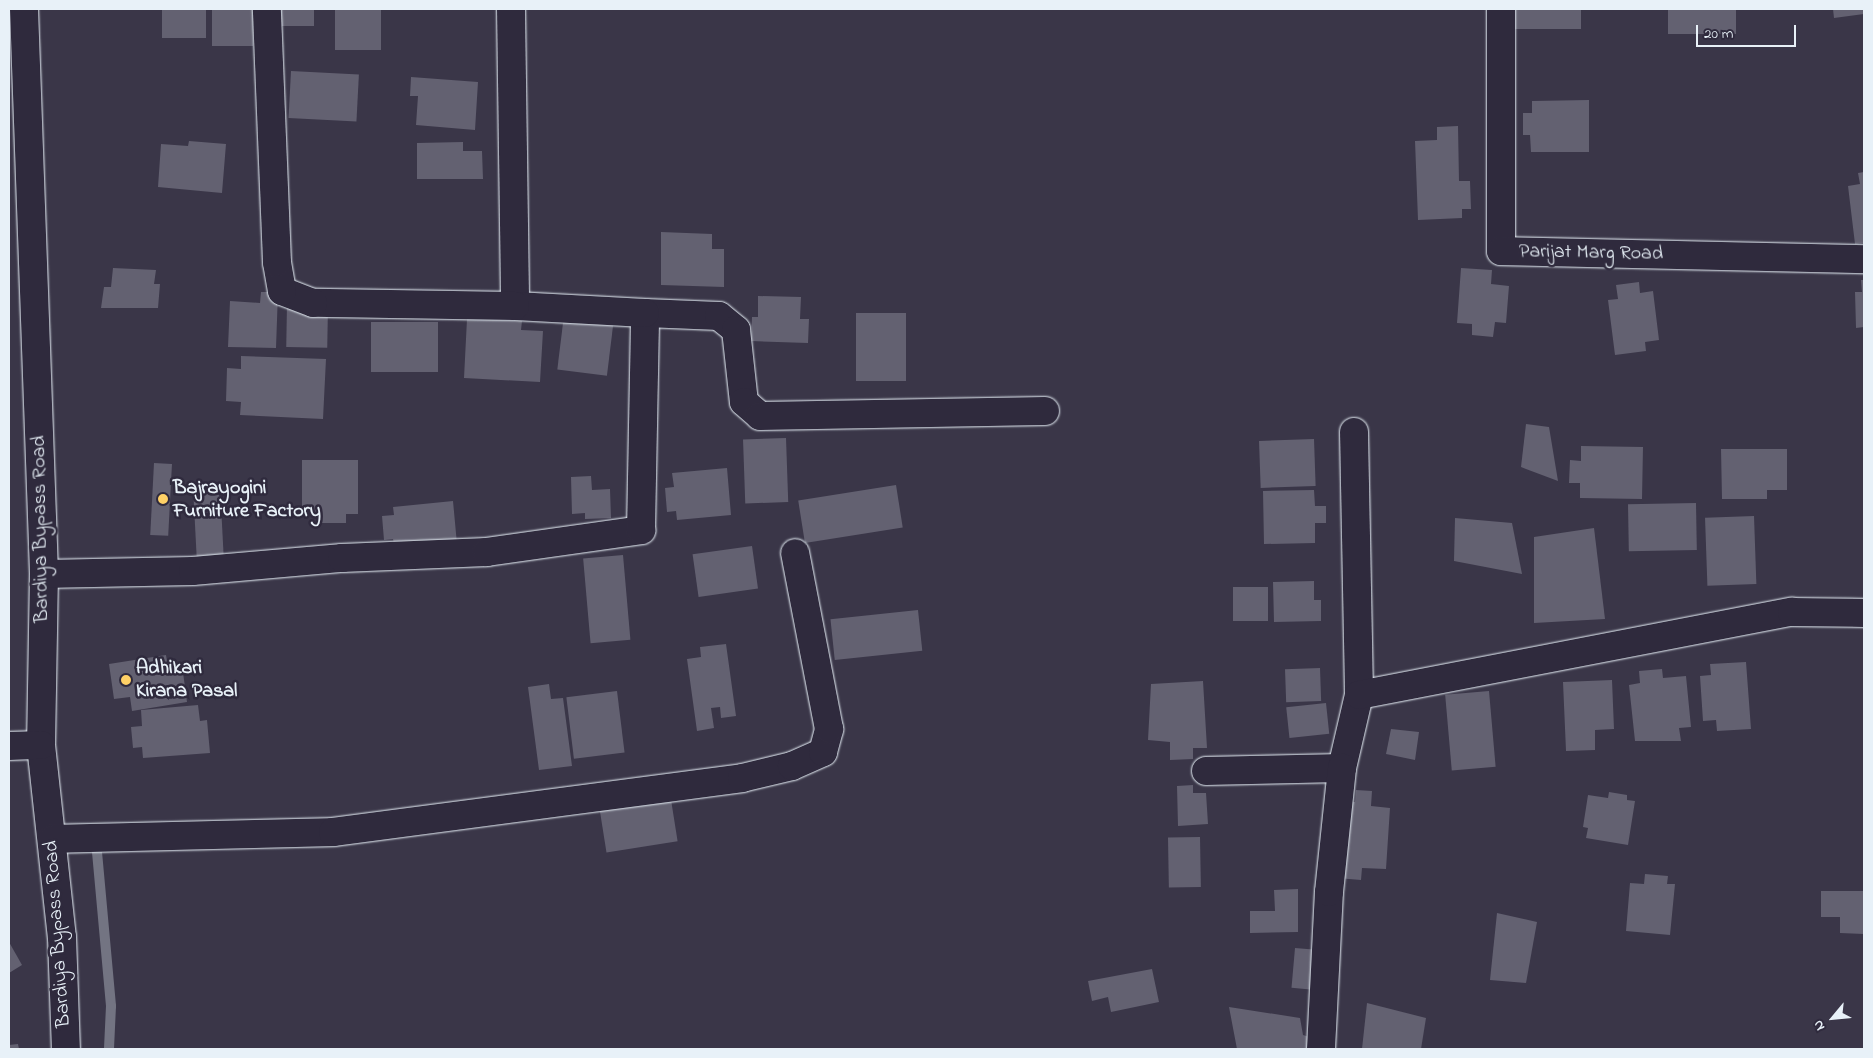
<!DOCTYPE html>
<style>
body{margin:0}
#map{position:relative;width:1873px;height:1058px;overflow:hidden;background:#3a3648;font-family:"Indie Flower",sans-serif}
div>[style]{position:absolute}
.stream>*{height:10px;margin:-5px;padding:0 5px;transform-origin:5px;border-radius:5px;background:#737482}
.building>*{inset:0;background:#636171;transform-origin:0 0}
.roads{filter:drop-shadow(0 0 1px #e8f1f8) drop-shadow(0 0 1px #e8f1f8)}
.minor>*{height:28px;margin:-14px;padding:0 14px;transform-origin:14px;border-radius:14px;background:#2f2a3d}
.dots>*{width:14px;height:14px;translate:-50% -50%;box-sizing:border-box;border:2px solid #2f2a3d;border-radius:50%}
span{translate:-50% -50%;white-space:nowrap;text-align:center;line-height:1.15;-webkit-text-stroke:5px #2f2a3d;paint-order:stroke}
.street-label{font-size:20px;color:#e8f1f8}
.poi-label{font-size:20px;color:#e8f1f8;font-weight:700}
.left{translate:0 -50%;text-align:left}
.frame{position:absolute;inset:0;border:10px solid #e8f1f8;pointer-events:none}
.north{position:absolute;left:1808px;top:993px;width:50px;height:50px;-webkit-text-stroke:4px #2f2a3d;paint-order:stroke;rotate:242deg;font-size:14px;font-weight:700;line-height:20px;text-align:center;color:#e8f1f8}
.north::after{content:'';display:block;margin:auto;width:18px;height:22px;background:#e8f1f8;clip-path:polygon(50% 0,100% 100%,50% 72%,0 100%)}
.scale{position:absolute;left:1696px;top:25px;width:100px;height:22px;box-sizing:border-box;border:2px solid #e8f1f8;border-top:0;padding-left:6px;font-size:15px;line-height:18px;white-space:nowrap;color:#e8f1f8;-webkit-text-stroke:4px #2f2a3d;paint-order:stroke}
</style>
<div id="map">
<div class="stream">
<div style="left:96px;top:841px;width:166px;rotate:84.8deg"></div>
<div style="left:111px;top:1006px;width:43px;rotate:92.7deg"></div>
</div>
<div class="building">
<div style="left:162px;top:9px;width:44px;height:29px"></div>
<div style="left:212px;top:9px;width:41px;height:37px"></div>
<div style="left:273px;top:9px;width:41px;height:17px"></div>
<div style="left:335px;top:9px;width:46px;height:41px"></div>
<div style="left:1515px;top:9px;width:66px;height:20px"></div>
<div style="left:1668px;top:9px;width:68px;height:25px"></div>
<div style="clip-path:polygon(1833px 9px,1864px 9px,1864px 14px,1834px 18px)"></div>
<div style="left:291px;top:71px;width:68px;height:47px;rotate:3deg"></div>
<div style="clip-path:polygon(411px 77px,478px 82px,475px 130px,416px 125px,418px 96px,410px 96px)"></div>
<div style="clip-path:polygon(1589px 100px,1589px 152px,1531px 152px,1530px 135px,1523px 135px,1523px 113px,1532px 113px,1532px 101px)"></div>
<div style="clip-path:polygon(1458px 126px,1459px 181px,1470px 181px,1471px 209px,1462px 209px,1462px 218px,1418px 220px,1415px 141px,1437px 140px,1437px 127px)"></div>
<div style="clip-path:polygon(189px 141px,226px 144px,222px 193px,158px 187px,161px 144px,188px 146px)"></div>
<div style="clip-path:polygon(463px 142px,463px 151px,482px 151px,483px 179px,417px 179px,417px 143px)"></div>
<div style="clip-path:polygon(1864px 172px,1864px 243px,1855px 244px,1848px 186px,1860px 184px,1858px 173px)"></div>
<div style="clip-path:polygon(661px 232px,712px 234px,712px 249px,724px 249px,724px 287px,661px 285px)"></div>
<div style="clip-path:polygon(113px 268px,156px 270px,154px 284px,160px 284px,158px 308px,101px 308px,104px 287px,111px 287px)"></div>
<div style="clip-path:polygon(1461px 268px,1492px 270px,1491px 284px,1509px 286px,1506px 323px,1495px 322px,1493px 337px,1472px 335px,1472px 324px,1457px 323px)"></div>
<div style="clip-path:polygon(1861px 280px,1864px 280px,1864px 327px,1856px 328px,1855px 292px,1862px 292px)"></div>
<div style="clip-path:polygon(1639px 282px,1640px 293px,1653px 291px,1659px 340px,1645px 342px,1646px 351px,1615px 355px,1608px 300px,1618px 299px,1616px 285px)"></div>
<div style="clip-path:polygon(261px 292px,278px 292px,276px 348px,228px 347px,230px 301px,260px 303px)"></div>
<div style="clip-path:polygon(758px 296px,801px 297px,800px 319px,809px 319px,808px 343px,751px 341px,752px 317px,758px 317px)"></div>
<div style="left:287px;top:304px;width:41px;height:43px;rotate:1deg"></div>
<div style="left:906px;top:313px;width:68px;height:50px;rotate:90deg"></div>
<div style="left:564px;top:315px;width:50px;height:55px;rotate:7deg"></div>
<div style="clip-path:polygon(467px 319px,522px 321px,521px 330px,543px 331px,540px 382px,464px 378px)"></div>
<div style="left:438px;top:322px;width:50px;height:67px;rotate:90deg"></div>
<div style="clip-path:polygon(241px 356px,326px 359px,323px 419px,240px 415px,241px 402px,226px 401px,227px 368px,241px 369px)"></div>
<div style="clip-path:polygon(1526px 424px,1549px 427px,1558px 481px,1521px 467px)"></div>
<div style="left:786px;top:438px;width:64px;height:43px;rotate:88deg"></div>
<div style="left:1314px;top:439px;width:47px;height:55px;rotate:88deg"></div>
<div style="clip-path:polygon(1581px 446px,1643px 447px,1642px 499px,1580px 498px,1580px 483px,1569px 483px,1570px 460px,1581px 461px)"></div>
<div style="clip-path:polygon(1721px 449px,1787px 449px,1787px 490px,1767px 490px,1767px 499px,1722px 499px)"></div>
<div style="clip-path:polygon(302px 460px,358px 460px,358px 514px,346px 514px,346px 523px,321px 523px,321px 515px,302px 515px)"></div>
<div style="left:154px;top:463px;width:18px;height:72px;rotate:3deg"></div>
<div style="clip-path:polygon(727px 468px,731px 515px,677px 520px,676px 511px,667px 512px,665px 488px,674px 487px,672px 473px)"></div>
<div style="clip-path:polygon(591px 476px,592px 490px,610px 489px,611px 518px,585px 519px,585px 513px,572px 514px,571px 477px)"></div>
<div style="left:896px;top:485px;width:43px;height:99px;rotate:81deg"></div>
<div style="left:220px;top:486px;width:70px;height:27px;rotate:87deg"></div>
<div style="clip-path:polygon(1314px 490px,1315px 506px,1326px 506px,1326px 523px,1315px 523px,1315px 543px,1264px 544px,1263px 491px)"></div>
<div style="clip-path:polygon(453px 501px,457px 544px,395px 549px,393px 539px,384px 540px,382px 516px,394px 515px,393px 507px)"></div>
<div style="left:1696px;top:503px;width:47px;height:68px;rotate:89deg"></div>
<div style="left:1754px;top:516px;width:68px;height:49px;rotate:88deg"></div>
<div style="clip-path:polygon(1455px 518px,1512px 523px,1522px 574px,1454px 561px)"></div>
<div style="clip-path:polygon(1594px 528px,1605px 619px,1534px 623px,1534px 537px)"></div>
<div style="left:752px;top:546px;width:43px;height:60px;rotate:82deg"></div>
<div style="left:623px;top:555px;width:85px;height:40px;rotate:85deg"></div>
<div style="clip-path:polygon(1314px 581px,1314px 600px,1321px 600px,1321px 621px,1274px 622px,1273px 582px)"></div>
<div style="left:1268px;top:587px;width:34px;height:35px;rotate:90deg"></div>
<div style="left:918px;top:610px;width:41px;height:88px;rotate:84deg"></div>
<div style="clip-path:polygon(726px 644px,736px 716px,721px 718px,720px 707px,711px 708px,714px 728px,697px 731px,687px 659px,701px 657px,700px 647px)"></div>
<div style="clip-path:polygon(166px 655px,168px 667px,182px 665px,187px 702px,132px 711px,130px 697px,114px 699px,109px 664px)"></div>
<div style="clip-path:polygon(1746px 662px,1751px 729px,1717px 731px,1716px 720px,1703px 721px,1700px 676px,1711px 675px,1710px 664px)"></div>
<div style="left:1320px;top:668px;width:33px;height:35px;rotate:88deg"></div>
<div style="clip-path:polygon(1662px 669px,1663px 678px,1686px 676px,1691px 727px,1679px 728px,1681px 741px,1635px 741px,1629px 685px,1640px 683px,1639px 671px)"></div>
<div style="clip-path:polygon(1612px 680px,1614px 729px,1595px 730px,1595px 750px,1566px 751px,1563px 682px)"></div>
<div style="clip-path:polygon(1203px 681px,1207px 748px,1193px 748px,1193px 759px,1170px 760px,1170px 742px,1148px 740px,1151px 684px)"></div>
<div style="clip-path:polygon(549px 684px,551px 699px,563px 698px,572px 766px,539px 770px,528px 687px)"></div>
<div style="left:617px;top:691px;width:62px;height:51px;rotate:83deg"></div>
<div style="left:1489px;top:691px;width:76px;height:44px;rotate:85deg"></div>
<div style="left:1326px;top:703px;width:31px;height:40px;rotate:84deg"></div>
<div style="clip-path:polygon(198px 705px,200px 721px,207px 720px,210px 753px,143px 758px,142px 747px,133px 748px,131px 727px,142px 726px,141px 710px)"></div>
<div style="clip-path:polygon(1391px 729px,1419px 732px,1415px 760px,1386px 754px)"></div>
<div style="clip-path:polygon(1193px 785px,1193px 793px,1206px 793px,1208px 824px,1178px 826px,1177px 786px)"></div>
<div style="left:669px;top:787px;width:55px;height:72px;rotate:81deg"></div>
<div style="clip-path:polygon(1356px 790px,1372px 791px,1371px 806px,1390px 808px,1386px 869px,1362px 868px,1361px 880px,1337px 878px,1343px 801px,1355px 802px)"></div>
<div style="clip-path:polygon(1609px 792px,1627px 795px,1627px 800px,1635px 801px,1628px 845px,1586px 838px,1588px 828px,1583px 827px,1588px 795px,1608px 798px)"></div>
<div style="left:1200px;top:837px;width:50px;height:32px;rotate:89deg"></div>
<div style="clip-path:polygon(1645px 874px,1668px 876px,1667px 884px,1675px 884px,1670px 935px,1626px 931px,1630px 883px,1644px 884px)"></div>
<div style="clip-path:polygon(1298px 889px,1298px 932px,1250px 933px,1250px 911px,1275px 911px,1274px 890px)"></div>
<div style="clip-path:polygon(1821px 891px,1864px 891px,1864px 934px,1840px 933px,1840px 917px,1821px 917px)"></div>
<div style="clip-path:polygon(1497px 913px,1537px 922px,1526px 983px,1490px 980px)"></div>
<div style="clip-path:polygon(9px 942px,22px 965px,9px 973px)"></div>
<div style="left:1295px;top:948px;width:24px;height:40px;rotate:5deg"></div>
<div style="clip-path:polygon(1152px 969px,1159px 1002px,1111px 1012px,1108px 997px,1092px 1001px,1088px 981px)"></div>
<div style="clip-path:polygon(1367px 1003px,1426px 1018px,1421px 1049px,1362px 1049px)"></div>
<div style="clip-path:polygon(1229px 1007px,1300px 1018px,1303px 1035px,1319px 1040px,1317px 1049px,1237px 1049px)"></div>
<div style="clip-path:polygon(18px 1044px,19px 1049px,9px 1049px,9px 1045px)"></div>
</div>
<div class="roads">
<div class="minor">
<div style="left:24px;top:9px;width:565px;rotate:87.97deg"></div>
<div style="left:44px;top:574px;width:171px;rotate:91deg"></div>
<div style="left:41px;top:745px;width:193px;rotate:83.8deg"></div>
<div style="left:62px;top:937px;width:112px;rotate:88deg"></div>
<div style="left:511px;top:9px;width:297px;rotate:89.2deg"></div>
<div style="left:1501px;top:9px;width:242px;rotate:90deg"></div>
<div style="left:1501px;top:251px;width:363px;rotate:1.3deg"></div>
<div style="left:645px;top:313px;width:74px;rotate:2.3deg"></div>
<div style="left:719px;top:316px;width:22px;rotate:39deg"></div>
<div style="left:736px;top:330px;width:72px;rotate:83.7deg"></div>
<div style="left:744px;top:402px;width:21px;rotate:41deg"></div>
<div style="left:760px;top:416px;width:285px;rotate:-1deg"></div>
<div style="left:1354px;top:432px;width:263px;rotate:88.9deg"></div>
<div style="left:44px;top:574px;width:149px;rotate:-1.2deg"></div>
<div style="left:193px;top:571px;width:150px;rotate:-5deg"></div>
<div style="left:342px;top:558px;width:145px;rotate:-2.4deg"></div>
<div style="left:487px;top:552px;width:156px;rotate:-8.1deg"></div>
<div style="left:641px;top:530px;width:217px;rotate:-88.9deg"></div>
<div style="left:645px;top:313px;width:130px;rotate:-176.9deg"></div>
<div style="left:515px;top:306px;width:202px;rotate:-179.1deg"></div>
<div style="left:313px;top:303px;width:33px;rotate:-159deg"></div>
<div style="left:282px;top:291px;width:29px;rotate:-100deg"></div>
<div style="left:277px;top:262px;width:253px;rotate:-92.3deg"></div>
<div style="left:9px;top:746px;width:32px;rotate:-2deg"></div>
<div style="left:1206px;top:771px;width:136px;rotate:-1.3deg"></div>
<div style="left:1342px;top:768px;width:75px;rotate:-76.9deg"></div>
<div style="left:1359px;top:695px;width:441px;rotate:-10.9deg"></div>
<div style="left:1792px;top:612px;width:72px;rotate:0.8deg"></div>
<div style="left:53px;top:839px;width:280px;rotate:-1.4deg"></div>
<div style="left:333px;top:832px;width:413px;rotate:-7.5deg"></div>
<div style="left:742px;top:778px;width:51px;rotate:-13.5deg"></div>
<div style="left:792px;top:766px;width:34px;rotate:-24deg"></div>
<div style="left:823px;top:752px;width:24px;rotate:-75deg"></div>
<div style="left:829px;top:729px;width:179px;rotate:-100.9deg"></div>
<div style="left:1321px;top:1049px;width:157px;rotate:-87.1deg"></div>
<div style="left:1329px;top:892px;width:125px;rotate:-84deg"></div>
</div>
</div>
<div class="dots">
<div style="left:163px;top:499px;background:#ffd166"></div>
<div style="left:126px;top:680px;background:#ffd166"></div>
</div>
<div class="street-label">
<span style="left:1591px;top:253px;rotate:1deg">Parijat Marg Road</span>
<span style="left:41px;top:529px;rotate:-91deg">Bardiya Bypass Road</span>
<span style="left:58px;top:934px;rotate:-94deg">Bardiya Bypass Road</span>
</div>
<div class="poi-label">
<span class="left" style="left:173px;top:500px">Bajrayogini<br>Furniture Factory</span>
<span class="left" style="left:136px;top:680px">Adhikari<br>Kirana Pasal</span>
</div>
<div class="frame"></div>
<div class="north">N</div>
<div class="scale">20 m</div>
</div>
